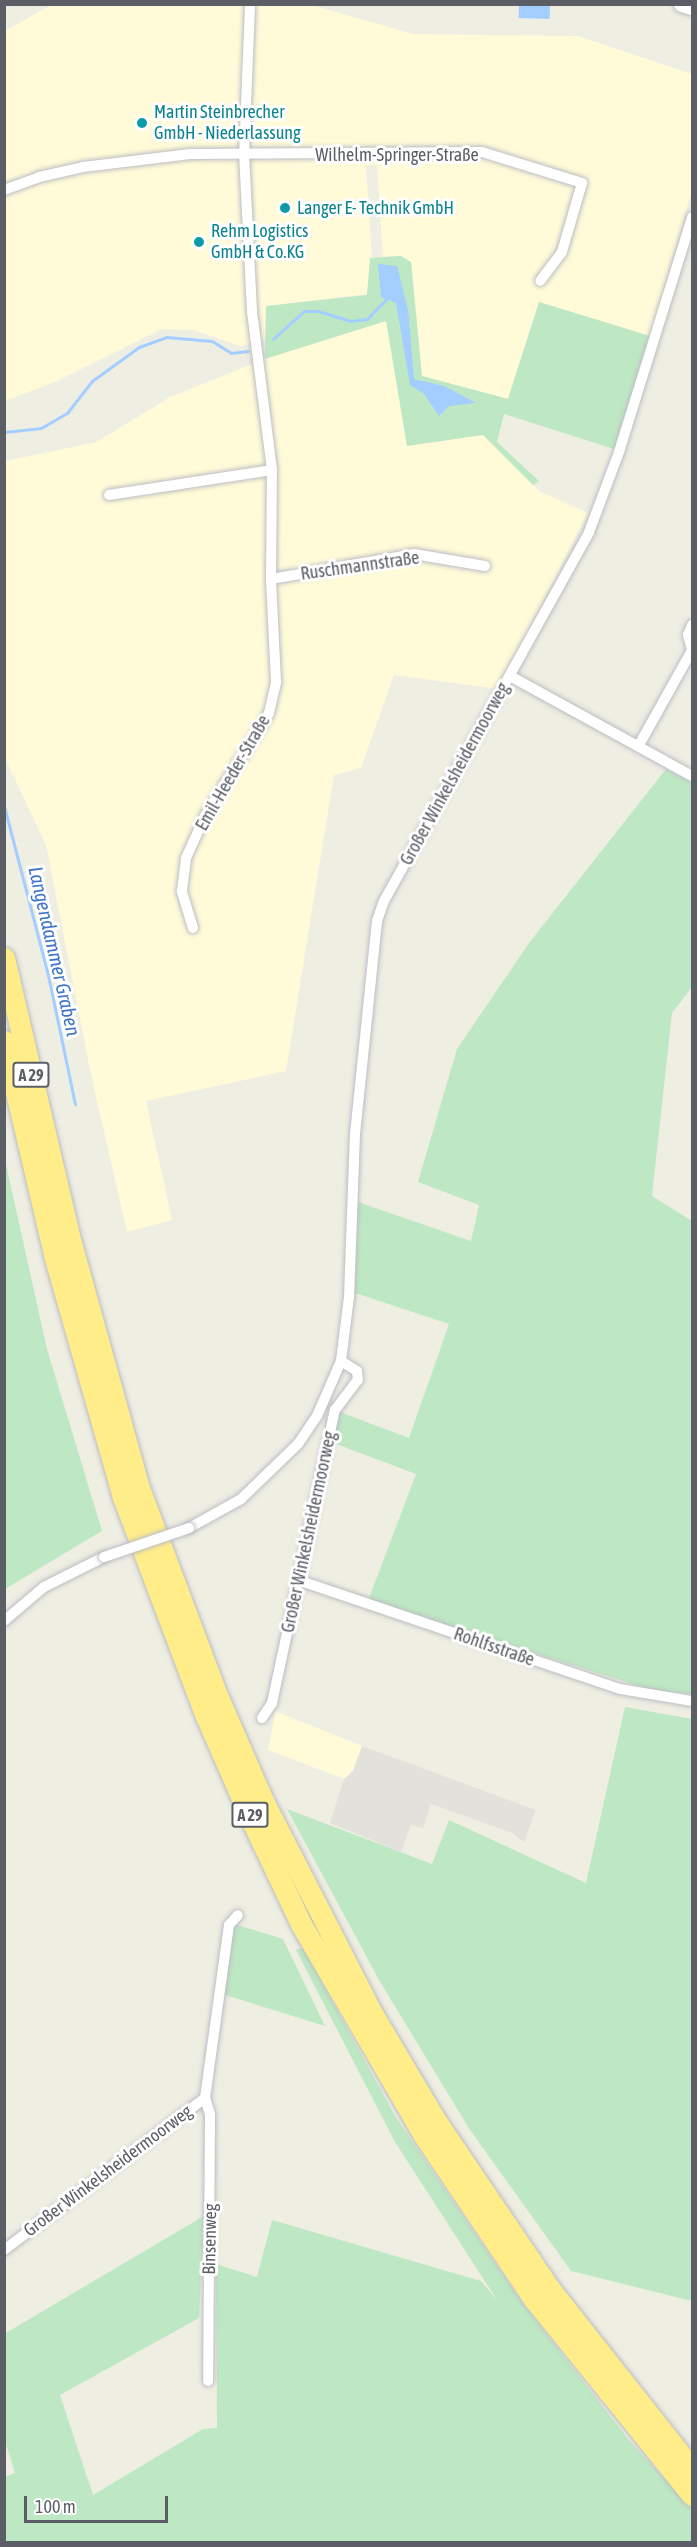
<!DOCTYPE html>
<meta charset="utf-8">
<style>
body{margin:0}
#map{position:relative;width:697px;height:2547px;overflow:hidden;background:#efeee3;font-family:"Asap Condensed",sans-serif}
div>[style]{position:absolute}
.commercial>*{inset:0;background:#fffad8}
.industrial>*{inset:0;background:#e3e1db}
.green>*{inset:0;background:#bee8c3}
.water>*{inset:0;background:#a3ceff;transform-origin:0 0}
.stream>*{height:3px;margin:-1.5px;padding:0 1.5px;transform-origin:1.5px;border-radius:1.5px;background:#a3ceff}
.roads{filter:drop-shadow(0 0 2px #bbbdc3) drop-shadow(0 0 2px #bbbdc3)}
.street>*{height:10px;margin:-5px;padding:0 5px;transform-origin:5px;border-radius:5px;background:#fff}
.secondary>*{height:16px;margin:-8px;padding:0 8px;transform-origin:8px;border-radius:8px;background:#fff}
.highway>*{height:21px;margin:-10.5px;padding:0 10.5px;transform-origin:10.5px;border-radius:10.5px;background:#ffed8a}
.bridges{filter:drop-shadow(0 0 2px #bbbdc3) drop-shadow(0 0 2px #bbbdc3)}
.street-bridge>*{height:10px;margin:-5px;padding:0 5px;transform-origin:5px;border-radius:5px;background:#fff}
.dots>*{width:16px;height:16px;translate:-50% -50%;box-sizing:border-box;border:3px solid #fff;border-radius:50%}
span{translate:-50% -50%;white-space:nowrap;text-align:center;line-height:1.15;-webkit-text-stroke:6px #fff;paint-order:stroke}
.shield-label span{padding:2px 4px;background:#fff;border:2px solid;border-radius:4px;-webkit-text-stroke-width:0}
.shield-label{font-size:16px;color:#5b5f65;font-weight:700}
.culture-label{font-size:18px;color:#0d838f}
.left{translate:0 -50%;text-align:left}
.street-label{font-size:18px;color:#5b5f65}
.water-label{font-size:20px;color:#3e74ca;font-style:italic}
.frame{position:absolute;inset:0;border:6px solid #5b5f65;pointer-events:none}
.scale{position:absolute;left:24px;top:2496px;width:144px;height:27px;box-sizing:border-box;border:3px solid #5b5f65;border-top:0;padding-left:8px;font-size:18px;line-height:21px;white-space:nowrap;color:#5b5f65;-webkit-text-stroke:4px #fff;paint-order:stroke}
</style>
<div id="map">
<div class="commercial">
<div style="clip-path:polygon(51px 5px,311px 5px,413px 34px,578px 36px,692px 74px,692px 190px,650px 336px,539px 302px,508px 399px,422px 376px,411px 262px,401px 256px,383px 257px,377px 165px,366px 166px,372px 258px,367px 294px,267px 306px,265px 339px,241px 346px,193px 330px,162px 329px,55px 382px,5px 401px,5px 31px)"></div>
<div style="clip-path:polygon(387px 320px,407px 445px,483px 434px,539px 491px,588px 513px,498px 689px,394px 675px,361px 768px,334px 775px,286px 1071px,146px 1101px,172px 1220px,127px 1232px,91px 1075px,46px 845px,5px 758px,5px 461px,97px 442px,170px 397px,265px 359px)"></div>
<div style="clip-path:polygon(275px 1711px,362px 1746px,353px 1771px,344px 1779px,268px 1750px)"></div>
</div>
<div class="industrial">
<div style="clip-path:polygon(362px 1746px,536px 1810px,524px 1842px,512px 1833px,431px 1804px,423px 1828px,411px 1825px,401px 1852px,330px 1823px,344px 1779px,353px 1771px)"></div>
</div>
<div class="green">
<div style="clip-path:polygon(401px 256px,411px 262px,422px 376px,508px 399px,539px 302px,650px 336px,614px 449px,504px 414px,497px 442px,539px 481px,533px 485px,483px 435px,407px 446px,386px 321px,265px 359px,266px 306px,367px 295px,370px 258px)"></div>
<div style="clip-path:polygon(666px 769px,692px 783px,692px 987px,672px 1013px,652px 1196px,692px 1221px,692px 1694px,652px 1690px,368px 1601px,416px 1474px,331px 1442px,337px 1411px,409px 1438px,449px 1324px,355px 1293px,358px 1202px,471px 1241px,479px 1205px,418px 1182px,457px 1049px,529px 943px)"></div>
<div style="clip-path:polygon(4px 1155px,47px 1349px,102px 1531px,5px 1589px)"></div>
<div style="clip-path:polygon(625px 1707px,692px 1719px,692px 2301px,571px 2271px,470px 2130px,379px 1980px,287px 1809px,432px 1864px,449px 1820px,586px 1883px)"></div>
<div style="clip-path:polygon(234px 1924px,283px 1939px,325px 2026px,225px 1995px)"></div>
<div style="clip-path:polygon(303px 1948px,395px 2116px,523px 2304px,628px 2439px,692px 2509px,692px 2542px,5px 2542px,5px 2477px,15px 2473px,5px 2441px,4px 2334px,204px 2216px,199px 2318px,60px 2395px,93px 2495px,203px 2429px,217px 2428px,216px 2264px,257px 2277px,272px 2220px,481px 2281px,497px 2300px,395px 2142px,296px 1950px)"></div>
</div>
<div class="water">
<div style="left:519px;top:5px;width:31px;height:13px;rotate:2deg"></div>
<div style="clip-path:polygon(378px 264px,397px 266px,408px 310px,414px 379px,444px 386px,476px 403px,449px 406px,439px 416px,424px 394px,410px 385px,396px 303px,381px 297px)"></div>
</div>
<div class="stream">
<div style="left:273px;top:339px;width:42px;rotate:-42.1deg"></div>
<div style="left:304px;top:311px;width:14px"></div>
<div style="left:318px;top:311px;width:34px;rotate:17deg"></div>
<div style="left:350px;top:321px;width:17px;rotate:-7deg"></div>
<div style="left:367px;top:319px;width:28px;rotate:-46deg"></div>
<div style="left:4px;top:432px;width:37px;rotate:-6deg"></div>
<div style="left:41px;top:428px;width:30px;rotate:-30deg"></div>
<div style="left:67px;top:413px;width:41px;rotate:-52deg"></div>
<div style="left:92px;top:381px;width:58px;rotate:-35.9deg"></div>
<div style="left:139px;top:347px;width:29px;rotate:-20deg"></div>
<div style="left:166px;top:337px;width:46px;rotate:5deg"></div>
<div style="left:212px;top:341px;width:22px;rotate:32deg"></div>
<div style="left:231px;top:353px;width:17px;rotate:-7deg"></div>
<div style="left:4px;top:806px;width:175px;rotate:75.4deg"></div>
<div style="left:48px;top:975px;width:132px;rotate:78.2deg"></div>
</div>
<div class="roads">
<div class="street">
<div style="left:4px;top:190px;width:37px;rotate:-20deg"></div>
<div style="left:39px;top:177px;width:45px;rotate:-12.8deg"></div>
<div style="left:83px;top:167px;width:108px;rotate:-6.9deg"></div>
<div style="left:190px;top:154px;width:292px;rotate:-0.4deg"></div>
<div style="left:482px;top:152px;width:105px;rotate:17.2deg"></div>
<div style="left:582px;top:183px;width:72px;rotate:106.2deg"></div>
<div style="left:562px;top:252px;width:36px;rotate:127deg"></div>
<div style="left:109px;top:495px;width:165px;rotate:-8.7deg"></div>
<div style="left:271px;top:579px;width:145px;rotate:-9.9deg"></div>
<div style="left:414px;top:554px;width:72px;rotate:9.6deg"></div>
<div style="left:510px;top:676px;width:208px;rotate:28.8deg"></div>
<div style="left:639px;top:745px;width:109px;rotate:-60.8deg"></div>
<div style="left:692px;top:650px;width:16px;rotate:-105deg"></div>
<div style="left:688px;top:635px;width:11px;rotate:-68deg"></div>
<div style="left:193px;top:928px;width:39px;rotate:-107deg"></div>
<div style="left:182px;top:891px;width:33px;rotate:-83deg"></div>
<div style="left:186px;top:858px;width:46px;rotate:-65.7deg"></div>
<div style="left:205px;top:816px;width:121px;rotate:-58.1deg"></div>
<div style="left:269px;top:713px;width:32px;rotate:-77deg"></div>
<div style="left:276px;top:682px;width:103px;rotate:-92.8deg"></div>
<div style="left:271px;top:579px;width:109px;rotate:-89.5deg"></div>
<div style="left:272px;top:470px;width:160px;rotate:-97.2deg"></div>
<div style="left:252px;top:311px;width:156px;rotate:-92.9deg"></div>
<div style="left:244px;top:155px;width:151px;rotate:-87.7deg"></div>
<div style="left:189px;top:1528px;width:60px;rotate:-29.1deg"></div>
<div style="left:241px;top:1499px;width:79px;rotate:-44deg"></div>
<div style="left:298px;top:1444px;width:34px;rotate:-56deg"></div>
<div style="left:317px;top:1416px;width:60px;rotate:-66.4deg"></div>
<div style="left:341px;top:1361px;width:64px;rotate:-82.9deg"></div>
<div style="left:349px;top:1297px;width:163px;rotate:-87.9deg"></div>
<div style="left:355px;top:1134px;width:214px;rotate:-84.1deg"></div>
<div style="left:377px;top:921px;width:21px;rotate:-71deg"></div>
<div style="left:384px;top:901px;width:422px;rotate:-60.9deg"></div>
<div style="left:589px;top:532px;width:85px;rotate:-69.4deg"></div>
<div style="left:619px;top:452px;width:246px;rotate:-72.7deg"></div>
<div style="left:298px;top:1580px;width:340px;rotate:18.7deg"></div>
<div style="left:620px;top:1689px;width:73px;rotate:9.5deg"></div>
<div style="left:4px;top:1621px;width:52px;rotate:-40.4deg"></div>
<div style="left:44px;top:1587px;width:67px;rotate:-26.6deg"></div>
<div style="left:262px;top:1718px;width:18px;rotate:-56deg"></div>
<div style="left:272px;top:1703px;width:300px;rotate:-77.9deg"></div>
<div style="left:335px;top:1410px;width:38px;rotate:-53deg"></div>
<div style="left:358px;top:1380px;width:9px;rotate:-96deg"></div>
<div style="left:357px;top:1371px;width:19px;rotate:-148deg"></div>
<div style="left:205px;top:2098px;width:17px;rotate:73deg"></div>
<div style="left:210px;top:2114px;width:267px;rotate:90.4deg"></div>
<div style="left:4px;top:2250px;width:252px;rotate:-37.1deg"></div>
<div style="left:205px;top:2098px;width:175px;rotate:-82.1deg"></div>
<div style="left:229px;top:1925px;width:13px;rotate:-48deg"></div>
</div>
<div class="secondary">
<div style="left:682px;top:4px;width:10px;rotate:17deg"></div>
</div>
<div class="highway">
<div style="left:4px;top:958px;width:293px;rotate:76.8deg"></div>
<div style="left:71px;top:1243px;width:254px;rotate:74.5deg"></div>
<div style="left:139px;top:1488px;width:221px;rotate:69.4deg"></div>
<div style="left:217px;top:1695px;width:116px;rotate:66.5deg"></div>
<div style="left:263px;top:1801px;width:241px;rotate:62.8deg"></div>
<div style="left:373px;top:2015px;width:123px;rotate:59.3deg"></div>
<div style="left:436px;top:2121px;width:202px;rotate:55.9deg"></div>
<div style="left:549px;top:2288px;width:231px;rotate:51.7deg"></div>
<div style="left:4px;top:1041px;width:220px;rotate:76.8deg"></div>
<div style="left:54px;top:1255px;width:252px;rotate:74.1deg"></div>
<div style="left:123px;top:1497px;width:232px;rotate:69.3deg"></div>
<div style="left:205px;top:1714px;width:115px;rotate:66.3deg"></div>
<div style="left:251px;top:1819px;width:116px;rotate:64.5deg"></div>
<div style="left:301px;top:1924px;width:243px;rotate:59.8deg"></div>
<div style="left:423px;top:2134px;width:199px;rotate:56.1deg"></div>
<div style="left:534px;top:2299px;width:252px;rotate:51.1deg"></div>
</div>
</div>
<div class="bridges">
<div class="street-bridge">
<div style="left:104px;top:1557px;width:90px;rotate:-18.8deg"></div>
</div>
</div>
<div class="dots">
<div style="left:142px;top:123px;background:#0f9aa8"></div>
<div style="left:285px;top:208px;background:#0f9aa8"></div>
<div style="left:199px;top:242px;background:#0f9aa8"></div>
</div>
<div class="shield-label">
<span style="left:31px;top:1075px">A 29</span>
<span style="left:250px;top:1815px">A 29</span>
</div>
<div class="culture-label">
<span class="left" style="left:154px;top:123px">Martin Steinbrecher<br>GmbH - Niederlassung</span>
<span class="left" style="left:297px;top:208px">Langer E- Technik GmbH</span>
<span class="left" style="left:211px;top:242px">Rehm Logistics<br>GmbH &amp; Co.KG</span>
</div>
<div class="street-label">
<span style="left:397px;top:155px">Wilhelm-Springer-Straße</span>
<span style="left:360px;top:566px;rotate:-8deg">Ruschmannstraße</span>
<span style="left:233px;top:773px;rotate:-60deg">Emil-Heeder-Straße</span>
<span style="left:455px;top:774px;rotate:-61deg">Großer Winkelsheidermoorweg</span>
<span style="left:309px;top:1532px;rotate:-78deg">Großer Winkelsheidermoorweg</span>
<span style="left:494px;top:1647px;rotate:19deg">Rohlfsstraße</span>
<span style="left:108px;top:2171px;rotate:-37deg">Großer Winkelsheidermoorweg</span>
<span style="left:210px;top:2239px;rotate:-89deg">Binsenweg</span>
</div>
<div class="water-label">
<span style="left:55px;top:951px;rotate:77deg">Langendammer Graben</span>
</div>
<div class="frame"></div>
<div class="scale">100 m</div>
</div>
